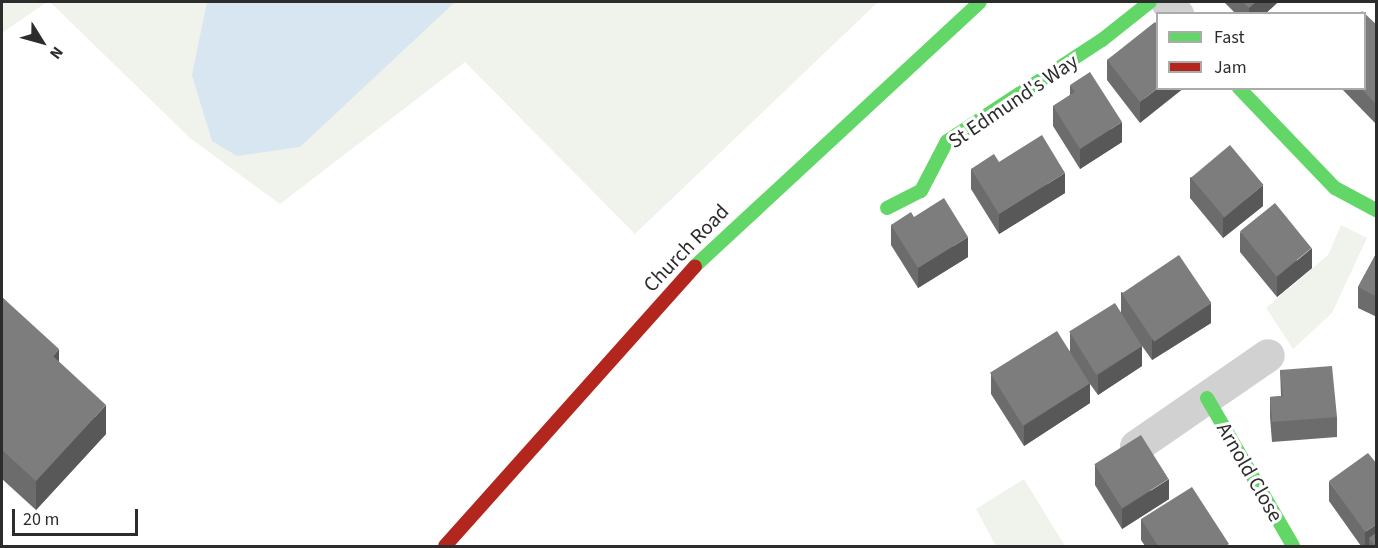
<!DOCTYPE html>
<style>
body{margin:0}
#map{position:relative;width:1378px;height:548px;overflow:hidden;background:#fff;font-family:"Source Sans 3",sans-serif}
div>[style]{position:absolute}
.green>*{inset:0;background:#eff3eb}
.water>*{inset:0;background:#d7e6f0}
.street>*{height:33px;margin:-16.5px;padding:0 16.5px;transform-origin:16.5px;border-radius:16.5px;background:#d1d1d1}
.fast>*{height:14px;margin:-7px;padding:0 7px;transform-origin:7px;border-radius:7px;background:#63d668}
.jam>*{height:14px;margin:-7px;padding:0 7px;transform-origin:7px;border-radius:7px;background:#b3261e}
.wall>*{inset:0;background:#6c6c6c}
.shaded-wall>*{inset:0;background:#585858}
.building>*{inset:0;background:#7d7d7d;transform-origin:0 0}
span{translate:-50% -50%;white-space:nowrap;text-align:center;line-height:1.15;-webkit-text-stroke:6px #fff;paint-order:stroke}
.street-label{font-size:21px;color:#2c2c2c}
.frame{position:absolute;inset:0;border:3px solid #2c2c2c;pointer-events:none}
.legend{position:absolute;left:1156px;top:12px;width:210px;height:78px;box-sizing:border-box;background:#fff;border:2px solid #ababab;margin:0;padding:8px 10px;list-style:none;font-size:18px;color:#2c2c2c}
.legend li{display:flex;align-items:center;gap:12px;height:30px}
.legend b{width:30px;border:2px solid #ababab}
.north{position:absolute;left:12px;top:12px;width:60px;height:60px;-webkit-text-stroke:4px #fff;paint-order:stroke;rotate:127deg;font-size:16px;font-weight:700;line-height:24px;text-align:center;color:#2c2c2c}
.north::after{content:'';display:block;margin:auto;width:21px;height:27px;background:#2c2c2c;clip-path:polygon(50% 0,100% 100%,50% 72%,0 100%)}
.scale{position:absolute;left:12px;top:509px;width:126px;height:27px;box-sizing:border-box;border:3px solid #2c2c2c;border-top:0;padding-left:8px;font-size:18px;line-height:21px;white-space:nowrap;color:#2c2c2c;-webkit-text-stroke:4px #fff;paint-order:stroke}
</style>
<div id="map">
<div class="green">
<div style="clip-path:polygon(2px 2px,47px 2px,2px 33px)"></div>
<div style="clip-path:polygon(50px 2px,878px 2px,635px 234px,465px 62px,280px 204px,190px 138px)"></div>
<div style="clip-path:polygon(1341px 225px,1367px 238px,1332px 313px,1293px 349px,1266px 308px,1328px 255px)"></div>
<div style="clip-path:polygon(1024px 479px,1046px 515px,1065px 546px,996px 546px,976px 509px)"></div>
</div>
<div class="water">
<div style="clip-path:polygon(207px 2px,455px 2px,300px 147px,237px 156px,212px 141px,192px 75px)"></div>
</div>
<div class="street">
<div style="left:1167px;top:2px;width:16px;rotate:50deg"></div>
<div style="left:1136px;top:446px;width:160px;rotate:-34.6deg"></div>
</div>
<div class="fast">
<div style="left:1239px;top:88px;width:139px;rotate:46.2deg"></div>
<div style="left:1335px;top:188px;width:47px;rotate:28.2deg"></div>
<div style="left:887px;top:208px;width:38px;rotate:-27deg"></div>
<div style="left:921px;top:191px;width:56px;rotate:-62.5deg"></div>
<div style="left:947px;top:141px;width:185px;rotate:-33.1deg"></div>
<div style="left:1102px;top:40px;width:61px;rotate:-38.4deg"></div>
<div style="left:695px;top:266px;width:388px;rotate:-42.8deg"></div>
<div style="left:1207px;top:398px;width:171px;rotate:59.8deg"></div>
</div>
<div class="jam">
<div style="left:445px;top:546px;width:375px;rotate:-48.2deg"></div>
</div>
<div class="wall">
<div style="clip-path:polygon(1224px 2px,1278px 2px,1265px 14px,1236px 14px)"></div>
<div style="clip-path:polygon(1158px 25px,1140px 123px,1107px 80px,1107px 60px)"></div>
<div style="clip-path:polygon(1377px 25px,1377px 121px,1375px 123px,1341px 88px,1365px 88px)"></div>
<div style="clip-path:polygon(1070px 85px,1122px 142px,1080px 169px,1053px 126px,1053px 106px,1070px 95px)"></div>
<div style="clip-path:polygon(999px 162px,1065px 193px,999px 234px,971px 189px,971px 169px)"></div>
<div style="clip-path:polygon(1190px 177px,1263px 206px,1223px 238px,1190px 198px)"></div>
<div style="clip-path:polygon(914px 217px,968px 257px,918px 288px,891px 245px,891px 225px)"></div>
<div style="clip-path:polygon(1240px 232px,1312px 268px,1277px 297px,1240px 252px)"></div>
<div style="clip-path:polygon(1377px 252px,1377px 317px,1358px 308px,1358px 287px)"></div>
<div style="clip-path:polygon(1121px 292px,1211px 323px,1152px 360px,1142px 346px,1142px 366px,1098px 395px,1090px 384px,1090px 403px,1024px 446px,991px 394px,991px 374px,1070px 351px,1070px 332px,1121px 312px)"></div>
<div style="clip-path:polygon(2px 297px,59px 362px,106px 434px,36px 510px,2px 479px)"></div>
<div style="clip-path:polygon(1280px 370px,1337px 417px,1337px 437px,1272px 442px,1270px 417px,1270px 397px,1281px 396px)"></div>
<div style="clip-path:polygon(1095px 465px,1169px 499px,1122px 529px,1095px 485px)"></div>
<div style="clip-path:polygon(1329px 481px,1377px 546px,1361px 546px,1329px 501px)"></div>
<div style="clip-path:polygon(1141px 519px,1229px 546px,1145px 546px,1141px 540px)"></div>
</div>
<div class="shaded-wall">
<div style="clip-path:polygon(1256px 2px,1278px 2px,1265px 14px,1249px 14px,1249px 8px)"></div>
<div style="clip-path:polygon(1158px 88px,1184px 88px,1140px 123px,1140px 102px)"></div>
<div style="clip-path:polygon(1377px 101px,1377px 121px,1375px 123px,1375px 103px)"></div>
<div style="clip-path:polygon(1122px 122px,1122px 142px,1080px 169px,1080px 149px)"></div>
<div style="clip-path:polygon(1065px 173px,1065px 193px,999px 234px,999px 214px)"></div>
<div style="clip-path:polygon(1263px 185px,1263px 206px,1223px 238px,1223px 218px)"></div>
<div style="clip-path:polygon(968px 237px,968px 257px,918px 288px,918px 268px)"></div>
<div style="clip-path:polygon(1312px 248px,1312px 268px,1277px 297px,1277px 277px)"></div>
<div style="clip-path:polygon(1211px 303px,1211px 323px,1152px 360px,1152px 340px)"></div>
<div style="clip-path:polygon(1142px 346px,1142px 366px,1098px 395px,1098px 375px)"></div>
<div style="clip-path:polygon(59px 349px,59px 378px,53px 356px)"></div>
<div style="clip-path:polygon(1090px 383px,1090px 403px,1024px 446px,1024px 426px)"></div>
<div style="clip-path:polygon(106px 405px,106px 434px,36px 510px,36px 481px)"></div>
<div style="clip-path:polygon(1169px 479px,1169px 499px,1122px 529px,1122px 509px)"></div>
<div style="clip-path:polygon(1377px 524px,1377px 544px,1369px 538px,1369px 546px,1365px 546px,1365px 532px)"></div>
</div>
<div class="building">
<div style="clip-path:polygon(1243px 2px,1256px 2px,1249px 8px)"></div>
<div style="clip-path:polygon(1362px 11px,1377px 25px,1377px 101px,1375px 103px,1361px 88px,1365px 88px,1365px 14px,1360px 14px)"></div>
<div style="clip-path:polygon(1155px 22px,1158px 25px,1158px 88px,1140px 102px,1107px 60px)"></div>
<div style="clip-path:polygon(1090px 72px,1122px 122px,1080px 149px,1053px 106px,1075px 92px,1070px 85px)"></div>
<div style="clip-path:polygon(1042px 135px,1065px 173px,999px 214px,971px 169px,994px 154px,999px 162px)"></div>
<div style="left:1230px;top:145px;width:52px;height:51px;rotate:50deg"></div>
<div style="clip-path:polygon(944px 198px,968px 237px,918px 268px,891px 225px,911px 212px,914px 217px)"></div>
<div style="left:1275px;top:203px;width:58px;height:45px;rotate:51deg"></div>
<div style="clip-path:polygon(1377px 252px,1377px 297px,1358px 287px)"></div>
<div style="left:1179px;top:255px;width:58px;height:69px;rotate:56deg"></div>
<div style="clip-path:polygon(2px 297px,59px 349px,53px 356px,106px 405px,36px 481px,2px 450px)"></div>
<div style="left:1115px;top:303px;width:51px;height:54px;rotate:58deg"></div>
<div style="left:1057px;top:331px;width:62px;height:79px;rotate:58deg"></div>
<div style="clip-path:polygon(1332px 366px,1337px 417px,1272px 422px,1270px 397px,1283px 396px,1280px 370px)"></div>
<div style="left:1141px;top:435px;width:52px;height:55px;rotate:58deg"></div>
<div style="clip-path:polygon(1368px 453px,1377px 464px,1377px 524px,1365px 532px,1329px 481px)"></div>
<div style="clip-path:polygon(1192px 487px,1229px 544px,1226px 546px,1158px 546px,1141px 519px)"></div>
<div style="clip-path:polygon(1377px 532px,1377px 546px,1375px 546px,1369px 538px)"></div>
</div>
<div class="street-label">
<span style="left:1013px;top:101px;rotate:-34deg">St Edmund's Way</span>
<span style="left:686px;top:248px;rotate:-46deg">Church Road</span>
<span style="left:1250px;top:472px;rotate:60deg">Arnold Close</span>
</div>
<div class="frame"></div>
<ul class="legend">
<li><b style="height:8px;background:#63d668"></b>Fast</li>
<li><b style="height:8px;background:#b3261e"></b>Jam</li>
</ul>
<div class="north">N</div>
<div class="scale">20 m</div>
</div>
